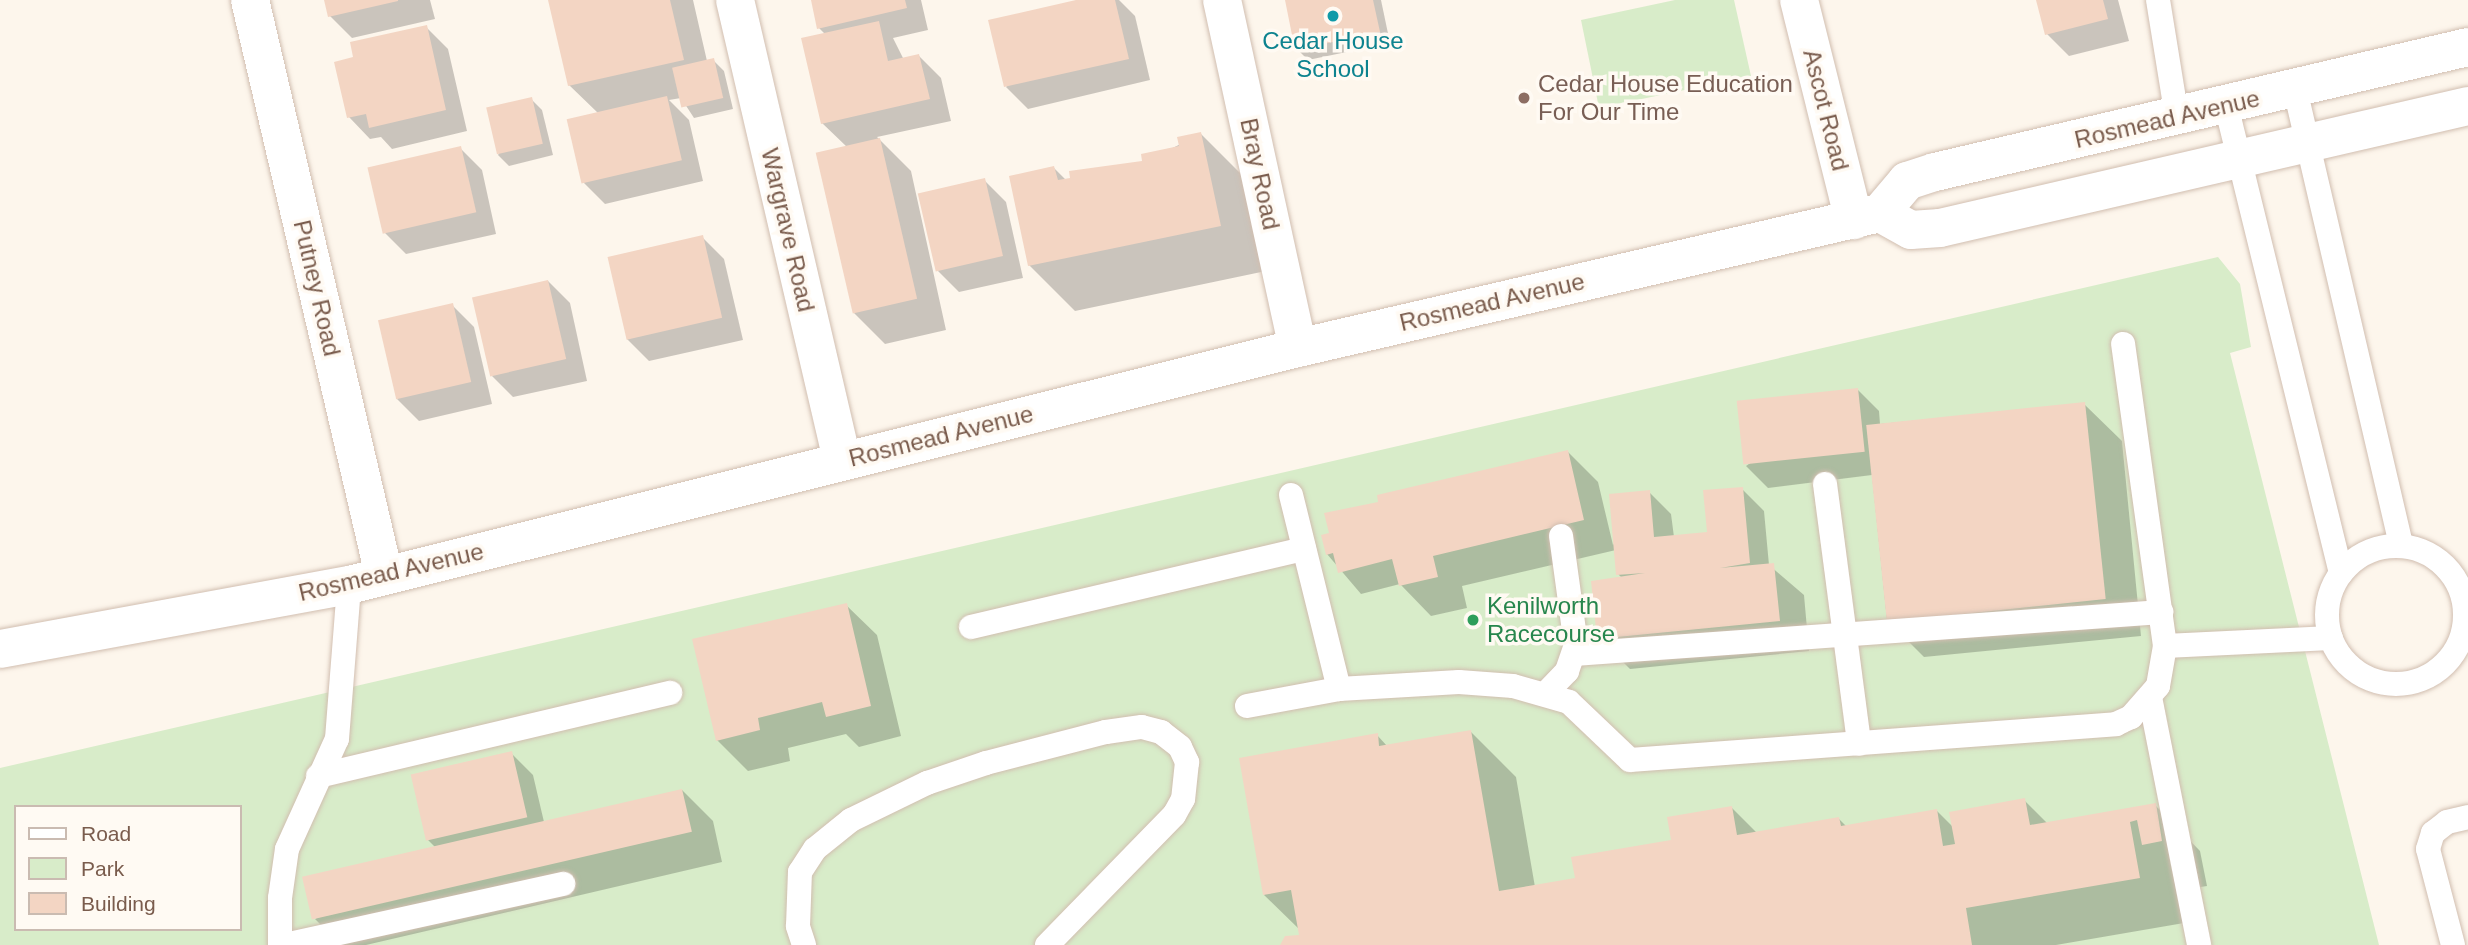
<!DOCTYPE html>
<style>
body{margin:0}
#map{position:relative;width:2468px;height:945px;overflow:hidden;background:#fdf6ec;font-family:Arial,sans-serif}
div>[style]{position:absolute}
.green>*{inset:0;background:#d8ecc9}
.shadow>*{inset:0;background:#0003}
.building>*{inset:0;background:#f3d5c3;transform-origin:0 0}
.roads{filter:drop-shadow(0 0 2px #d1beb0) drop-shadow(0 0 2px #d1beb0)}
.lane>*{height:24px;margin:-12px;padding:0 12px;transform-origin:12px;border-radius:12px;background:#fff}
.lane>.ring{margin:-12px;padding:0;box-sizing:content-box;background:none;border:24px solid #fff;border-radius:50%}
.street>*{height:38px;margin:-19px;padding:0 19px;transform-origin:19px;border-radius:19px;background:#fff}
.secondary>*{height:38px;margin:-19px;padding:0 19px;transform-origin:19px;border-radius:19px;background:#fff}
.dots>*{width:19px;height:19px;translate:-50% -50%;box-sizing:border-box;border:4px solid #fffaf3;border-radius:50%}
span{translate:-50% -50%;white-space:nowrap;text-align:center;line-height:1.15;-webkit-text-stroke:7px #fffaf3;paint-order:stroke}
.culture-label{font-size:24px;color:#0d838f}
.education-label{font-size:24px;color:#785e54}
.left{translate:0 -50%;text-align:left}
.street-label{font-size:24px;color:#7a5c4d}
.leisure-label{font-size:24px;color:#27864d}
.legend{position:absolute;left:14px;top:805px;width:228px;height:126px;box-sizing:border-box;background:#fffaf3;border:2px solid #cabbb1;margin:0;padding:9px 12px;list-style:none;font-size:21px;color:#7a5c4d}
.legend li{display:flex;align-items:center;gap:14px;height:35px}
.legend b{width:35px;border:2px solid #cabbb1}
</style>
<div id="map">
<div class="green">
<div style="clip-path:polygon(1675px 0,1734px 0,1751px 76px,1599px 108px,1581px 20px)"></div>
<div style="clip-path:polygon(evenodd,2218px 257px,2240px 284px,2251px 347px,2230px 353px,2379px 945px,0 945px,0 768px,2218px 257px,16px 807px,240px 807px,240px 929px,16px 929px,16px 807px)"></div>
</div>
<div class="shadow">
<div style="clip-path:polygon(326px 0,430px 0,435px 19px,352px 38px,330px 16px)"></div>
<div style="clip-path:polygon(550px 0,693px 0,707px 61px,713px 60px,724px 71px,733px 109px,694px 118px,681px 98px,669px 100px,689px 120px,703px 181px,605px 204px,583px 182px,598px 113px,569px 85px)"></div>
<div style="clip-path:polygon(812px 0,921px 0,928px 30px,893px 38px,904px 60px,919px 56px,941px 78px,951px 121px,877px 137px,911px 171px,946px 330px,885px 344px,854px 313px,847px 147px,822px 123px,826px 35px,819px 28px)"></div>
<div style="clip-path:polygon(1084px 0,1119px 0,1135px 16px,1150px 80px,1028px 109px,1006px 87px)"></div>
<div style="clip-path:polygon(1287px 0,1381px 0,1390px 43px,1308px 60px,1297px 49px)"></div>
<div style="clip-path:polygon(2038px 0,2118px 0,2129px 41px,2069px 56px,2047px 34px)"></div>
<div style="clip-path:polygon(426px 27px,448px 49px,467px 131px,392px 149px,381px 137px,370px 139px,349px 117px,355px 59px)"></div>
<div style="clip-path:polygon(531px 99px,542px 110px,553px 155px,509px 166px,498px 155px)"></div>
<div style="clip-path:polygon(1201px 134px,1246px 179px,1266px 271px,1075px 311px,1029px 265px,1054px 168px,1066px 180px,1144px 162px)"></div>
<div style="clip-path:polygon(460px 148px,482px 170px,496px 234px,406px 254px,384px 232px)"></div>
<div style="clip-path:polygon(984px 180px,1006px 202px,1023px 278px,959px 292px,937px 270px)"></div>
<div style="clip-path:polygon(702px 237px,724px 259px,743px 340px,649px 361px,627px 339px)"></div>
<div style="clip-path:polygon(548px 281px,570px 303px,587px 381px,513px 397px,491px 375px)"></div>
<div style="clip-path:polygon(452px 305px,474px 327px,492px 404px,419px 421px,397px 399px)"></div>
<div style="clip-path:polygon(1857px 389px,1879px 411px,1880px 424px,2084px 404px,2122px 441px,2141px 636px,1924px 657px,1887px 620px,1872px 475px,1768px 488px,1746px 466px)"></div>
<div style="clip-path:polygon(1568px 452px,1598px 482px,1613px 545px,1649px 492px,1671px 514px,1674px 537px,1708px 534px,1742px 489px,1764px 511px,1769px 565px,1804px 595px,1809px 651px,1630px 669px,1599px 638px,1623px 579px,1618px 574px,1616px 550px,1462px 586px,1467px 608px,1431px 616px,1400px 584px,1361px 594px,1327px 554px,1377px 504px)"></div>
<div style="clip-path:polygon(846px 605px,877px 635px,901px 736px,859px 747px,846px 734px,788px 748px,790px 761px,748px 771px,717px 740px)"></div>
<div style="clip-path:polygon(1471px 732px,1516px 777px,1535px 887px,1577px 880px,1673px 841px,1732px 808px,1757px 833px,1839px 819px,1847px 827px,1937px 811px,1954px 828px,2024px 800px,2048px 824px,2155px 805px,2200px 851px,2207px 886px,2188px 889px,2184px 923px,2056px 945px,1282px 945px,1301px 936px,1300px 930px,1264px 895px,1377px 735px,1388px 747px)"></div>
<div style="clip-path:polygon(511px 753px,533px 775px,544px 822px,682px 790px,713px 821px,722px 862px,366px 945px,341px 945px,315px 919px,436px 848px,428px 840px)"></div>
</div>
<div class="building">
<div style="clip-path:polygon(324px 0,398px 0,398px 1px,328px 17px)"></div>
<div style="clip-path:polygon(548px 0,670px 0,684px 60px,568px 86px)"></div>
<div style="clip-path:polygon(811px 0,905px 0,907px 8px,817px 29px)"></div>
<div style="clip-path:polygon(1076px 0,1115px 0,1129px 59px,1004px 87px,988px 20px)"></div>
<div style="clip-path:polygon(1285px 0,1373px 0,1380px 32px,1295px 50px)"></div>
<div style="clip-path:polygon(2036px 0,2103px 0,2108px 19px,2045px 35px)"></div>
<div style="clip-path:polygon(879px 21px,888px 61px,919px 54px,930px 99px,821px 124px,801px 38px)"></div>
<div style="clip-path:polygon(427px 25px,446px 110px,369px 128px,366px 114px,347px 118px,334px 62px,353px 57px,350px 42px)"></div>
<div style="left:714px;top:58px;width:41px;height:43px;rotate:77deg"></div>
<div style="left:667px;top:96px;width:66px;height:103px;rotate:77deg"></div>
<div style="left:532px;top:97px;width:48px;height:47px;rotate:77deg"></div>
<div style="clip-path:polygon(1201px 132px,1221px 226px,1028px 266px,1009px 176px,1054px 166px,1058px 180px,1070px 178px,1069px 171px,1142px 161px,1141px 154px,1179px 146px,1177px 137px)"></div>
<div style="left:880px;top:138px;width:165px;height:66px;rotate:77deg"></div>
<div style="left:461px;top:146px;width:68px;height:96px;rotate:77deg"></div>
<div style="left:985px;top:178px;width:80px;height:69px;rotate:77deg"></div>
<div style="left:703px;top:235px;width:85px;height:98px;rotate:77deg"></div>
<div style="left:548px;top:280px;width:81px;height:78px;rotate:77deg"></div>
<div style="left:453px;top:303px;width:81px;height:77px;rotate:77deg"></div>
<div style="left:1858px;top:388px;width:64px;height:122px;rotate:84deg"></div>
<div style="left:2085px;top:402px;width:198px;height:220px;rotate:84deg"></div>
<div style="clip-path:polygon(1568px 450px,1584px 520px,1433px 556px,1438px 577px,1399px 586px,1392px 559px,1338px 573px,1333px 553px,1326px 555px,1321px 535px,1329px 533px,1324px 513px,1378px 502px,1377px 495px)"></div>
<div style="clip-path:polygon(1743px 487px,1750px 563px,1720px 568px,1774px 563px,1780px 621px,1597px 639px,1591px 581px,1645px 573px,1616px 575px,1609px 494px,1650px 490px,1654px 537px,1707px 532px,1703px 490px)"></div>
<div style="clip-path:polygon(847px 603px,871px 706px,826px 717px,822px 702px,758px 718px,760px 730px,716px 741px,692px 639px)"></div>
<div style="clip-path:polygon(1471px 730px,1499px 891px,1575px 878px,1571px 857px,1671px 840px,1667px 817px,1732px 806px,1737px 835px,1839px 817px,1841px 826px,1937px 809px,1943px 846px,1955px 844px,1949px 812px,2025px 798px,2030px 825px,2156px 803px,2162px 841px,2142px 845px,2137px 820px,2130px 822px,2140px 878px,1966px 908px,1972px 945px,1280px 945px,1285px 936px,1299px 935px,1291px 890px,1263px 895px,1239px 758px,1378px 733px,1379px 746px)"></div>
<div style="left:512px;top:751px;width:68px;height:104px;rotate:77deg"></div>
<div style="left:682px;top:789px;width:44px;height:390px;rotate:77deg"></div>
</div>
<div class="roads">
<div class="lane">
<div style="left:2158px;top:0;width:119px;rotate:80.8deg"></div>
<div style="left:2295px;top:89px;width:469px;rotate:76.9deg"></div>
<div style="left:2226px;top:105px;width:482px;rotate:76.2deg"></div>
<div style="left:1825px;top:484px;width:262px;rotate:82.5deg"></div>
<div style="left:1291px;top:495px;width:200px;rotate:76.1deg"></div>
<div class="ring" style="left:2327px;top:546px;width:114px;height:114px"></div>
<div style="left:971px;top:627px;width:342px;rotate:-13.2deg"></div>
<div style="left:2165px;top:646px;width:166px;rotate:-2.8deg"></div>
<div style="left:1574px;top:654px;width:589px;rotate:-4.09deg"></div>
<div style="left:1547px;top:692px;width:29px;rotate:-46deg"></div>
<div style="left:1567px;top:671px;width:28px;rotate:-71deg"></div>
<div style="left:1576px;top:645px;width:110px;rotate:-97.8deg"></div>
<div style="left:2150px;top:697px;width:253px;rotate:78.8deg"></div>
<div style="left:1247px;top:706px;width:94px;rotate:-10.5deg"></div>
<div style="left:1339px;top:689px;width:120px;rotate:-3.3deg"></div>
<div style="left:1459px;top:682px;width:54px;rotate:4.2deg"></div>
<div style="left:1513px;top:686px;width:58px;rotate:15.9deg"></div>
<div style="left:1569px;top:702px;width:84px;rotate:43.6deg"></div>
<div style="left:1630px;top:760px;width:487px;rotate:-4.2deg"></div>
<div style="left:2116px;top:724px;width:17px;rotate:-25deg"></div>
<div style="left:2131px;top:717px;width:41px;rotate:-48.9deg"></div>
<div style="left:2158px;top:686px;width:41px;rotate:-80.1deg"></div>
<div style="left:2165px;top:646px;width:305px;rotate:-97.9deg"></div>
<div style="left:318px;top:776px;width:362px;rotate:-13.3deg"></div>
<div style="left:280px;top:945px;width:47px;rotate:-90deg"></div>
<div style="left:280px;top:898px;width:49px;rotate:-81.9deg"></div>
<div style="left:287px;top:849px;width:121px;rotate:-65.6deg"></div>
<div style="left:337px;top:739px;width:154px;rotate:-85.5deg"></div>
<div style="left:285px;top:945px;width:285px;rotate:-12.4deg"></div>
<div style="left:804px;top:945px;width:20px;rotate:-108deg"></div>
<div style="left:798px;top:926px;width:54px;rotate:-87.9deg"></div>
<div style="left:800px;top:872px;width:27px;rotate:-57deg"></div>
<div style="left:815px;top:849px;width:46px;rotate:-38.9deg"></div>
<div style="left:851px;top:820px;width:85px;rotate:-26deg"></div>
<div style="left:927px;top:783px;width:62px;rotate:-18.7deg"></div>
<div style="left:986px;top:763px;width:124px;rotate:-14.5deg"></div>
<div style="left:1106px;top:732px;width:36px;rotate:-8deg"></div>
<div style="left:1142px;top:727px;width:20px;rotate:15deg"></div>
<div style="left:1161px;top:732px;width:24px;rotate:38deg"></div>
<div style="left:1180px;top:747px;width:17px;rotate:65deg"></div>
<div style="left:1187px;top:762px;width:37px;rotate:96deg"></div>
<div style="left:1183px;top:799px;width:18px;rotate:119deg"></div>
<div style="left:1174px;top:815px;width:182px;rotate:134.3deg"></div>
<div style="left:2453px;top:945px;width:99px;rotate:-104.6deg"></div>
<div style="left:2428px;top:849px;width:17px;rotate:-73deg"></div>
<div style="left:2433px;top:833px;width:18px;rotate:-38deg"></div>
<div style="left:2447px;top:822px;width:22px;rotate:-13deg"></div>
</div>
<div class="street">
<div style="left:250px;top:0;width:590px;rotate:76.88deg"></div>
<div style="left:735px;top:0;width:472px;rotate:76.9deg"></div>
<div style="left:1222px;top:0;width:356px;rotate:77.7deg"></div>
<div style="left:1799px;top:0;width:227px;rotate:76deg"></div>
</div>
<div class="secondary">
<div style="left:1880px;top:213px;width:35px;rotate:29deg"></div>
<div style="left:1911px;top:230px;width:29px;rotate:-4deg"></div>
<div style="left:1940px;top:228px;width:542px;rotate:-13.01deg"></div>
<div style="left:0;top:649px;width:355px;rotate:-10.4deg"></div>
<div style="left:349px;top:585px;width:978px;rotate:-14.02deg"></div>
<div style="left:1298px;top:348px;width:597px;rotate:-13.06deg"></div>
<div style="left:1880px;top:213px;width:42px;rotate:-49.8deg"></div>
<div style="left:1907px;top:181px;width:29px;rotate:-18deg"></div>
<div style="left:1935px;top:172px;width:547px;rotate:-13.2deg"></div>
</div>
</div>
<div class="dots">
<div style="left:1333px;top:16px;background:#0f9aa8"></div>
<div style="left:1524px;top:98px;background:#8d6e63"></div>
<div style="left:1473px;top:620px;background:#2e9e5b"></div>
</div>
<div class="culture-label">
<span style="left:1333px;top:55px">Cedar House<br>School</span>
</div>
<div class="education-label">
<span class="left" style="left:1538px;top:98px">Cedar House Education<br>For Our Time</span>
</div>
<div class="street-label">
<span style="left:1826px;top:110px;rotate:76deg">Ascot Road</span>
<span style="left:2167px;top:119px;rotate:-13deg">Rosmead Avenue</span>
<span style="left:1260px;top:174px;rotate:78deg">Bray Road</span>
<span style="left:788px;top:230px;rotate:77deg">Wargrave Road</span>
<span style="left:317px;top:288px;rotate:77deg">Putney Road</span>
<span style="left:1492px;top:302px;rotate:-13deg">Rosmead Avenue</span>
<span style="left:941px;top:436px;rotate:-14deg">Rosmead Avenue</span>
<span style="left:391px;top:572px;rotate:-13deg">Rosmead Avenue</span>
</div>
<div class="leisure-label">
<span class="left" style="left:1487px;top:620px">Kenilworth<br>Racecourse</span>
</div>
<ul class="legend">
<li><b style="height:9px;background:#fff"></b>Road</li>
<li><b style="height:19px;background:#d8ecc9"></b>Park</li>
<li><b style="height:19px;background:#f3d5c3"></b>Building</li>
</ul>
</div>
